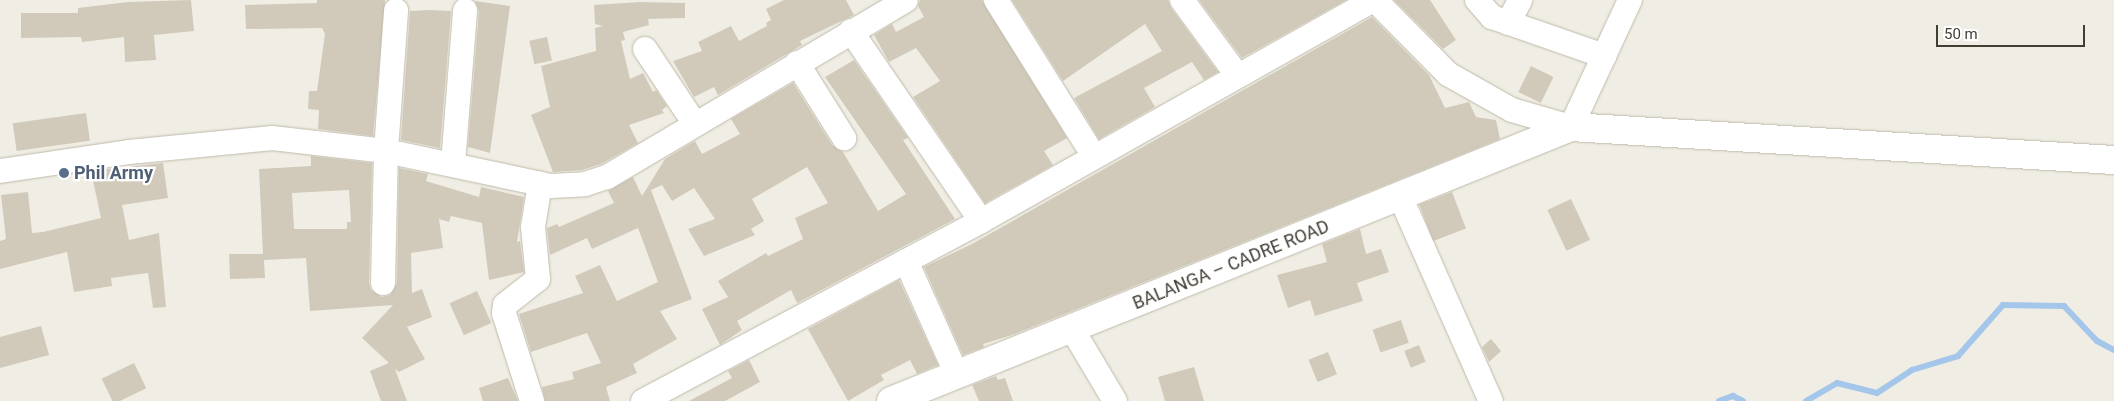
<!DOCTYPE html>
<meta charset="utf-8">
<style>
body{margin:0}
#map{position:relative;width:2114px;height:401px;overflow:hidden;background:#f0eee4;font-family:Roboto,sans-serif}
div>[style]{position:absolute}
.stream>*{height:6px;margin:-3px;padding:0 3px;transform-origin:3px;border-radius:3px;background:#a3c6ea}
.building>*{inset:0;background:#d1caba;transform-origin:0 0}
.roads{filter:drop-shadow(0 0 1px #beb9aa) drop-shadow(0 0 1px #beb9aa)}
.minor>*{height:24px;margin:-12px;padding:0 12px;transform-origin:12px;border-radius:12px;background:#fff}
.tertiary>*{height:28px;margin:-14px;padding:0 14px;transform-origin:14px;border-radius:14px;background:#fff}
.dots>*{width:14px;height:14px;translate:-50% -50%;box-sizing:border-box;border:2px solid #fff;border-radius:50%}
span{translate:-50% -50%;white-space:nowrap;text-align:center;line-height:1.15;-webkit-text-stroke:4.5px #fff;paint-order:stroke}
.service-label{font-size:18px;color:#4e5e75;font-weight:700}
.left{translate:0 -50%;text-align:left}
.street-label{font-size:18px;color:#423e34}
.scale{position:absolute;left:1936px;top:25px;width:149px;height:22px;box-sizing:border-box;border:2px solid #423e34;border-top:0;padding-left:6px;font-size:15px;line-height:18px;white-space:nowrap;color:#423e34;-webkit-text-stroke:4px #fff;paint-order:stroke}
</style>
<div id="map">
<div class="stream">
<div style="left:1719px;top:401px;width:15px;rotate:-20deg"></div>
<div style="left:1733px;top:396px;width:11px;rotate:27deg"></div>
<div style="left:1806px;top:401px;width:36px;rotate:-30deg"></div>
<div style="left:1837px;top:383px;width:41px;rotate:14deg"></div>
<div style="left:1877px;top:393px;width:42px;rotate:-33.3deg"></div>
<div style="left:1912px;top:370px;width:48px;rotate:-16.9deg"></div>
<div style="left:1958px;top:356px;width:68px;rotate:-48.6deg"></div>
<div style="left:2003px;top:305px;width:61px;rotate:0.9deg"></div>
<div style="left:2064px;top:306px;width:48px;rotate:46.7deg"></div>
<div style="left:2097px;top:341px;width:19px;rotate:28deg"></div>
</div>
<div class="building">
<div style="clip-path:polygon(191px 0,194px 31px,154px 35px,156px 60px,125px 62px,124px 37px,82px 42px,81px 37px,21px 38px,21px 13px,78px 13px,78px 8px,128px 2px)"></div>
<div style="clip-path:polygon(317px 0,385px 0,373px 136px,318px 129px,319px 110px,308px 109px,309px 91px,317px 91px,325px 34px,322px 28px,246px 29px,245px 5px,317px 3px)"></div>
<div style="clip-path:polygon(784px 0,846px 0,854px 15px,800px 41px,802px 45px,718px 95px,714px 87px,694px 97px,673px 61px,702px 51px,698px 42px,731px 26px,739px 41px,767px 26px,766px 23px,771px 20px,766px 9px)"></div>
<div style="clip-path:polygon(920px 0,982px 0,1067px 138px,1044px 151px,1053px 165px,985px 203px,913px 97px,940px 81px,916px 48px,889px 62px,874px 35px,892px 24px,896px 32px,924px 17px,918px 6px)"></div>
<div style="clip-path:polygon(1012px 0,1168px 0,1171px 8px,1218px 72px,1204px 80px,1192px 62px,1144px 88px,1155px 107px,1099px 139px,1074px 98px,1162px 51px,1145px 24px,1063px 81px)"></div>
<div style="clip-path:polygon(1199px 0,1346px 0,1242px 58px)"></div>
<div style="clip-path:polygon(1394px 0,1430px 0,1456px 40px,1443px 49px)"></div>
<div style="clip-path:polygon(475px 1px,510px 6px,490px 153px,468px 147px,479px 11px)"></div>
<div style="clip-path:polygon(640px 2px,685px 3px,685px 18px,648px 19px,649px 25px,623px 32px,625px 40px,621px 41px,630px 79px,643px 73px,653px 92px,656px 90px,667px 106px,662px 110px,664px 113px,629px 125px,638px 143px,601px 164px,582px 170px,553px 172px,531px 115px,550px 107px,541px 66px,596px 51px,595px 28px,603px 26px,595px 24px,594px 5px)"></div>
<div style="clip-path:polygon(430px 10px,451px 11px,440px 148px,401px 140px,410px 11px)"></div>
<div style="clip-path:polygon(1372px 17px,1429px 75px,1445px 108px,1469px 102px,1476px 117px,1496px 120px,1500px 139px,1015px 334px,983px 344px,984px 347px,963px 355px,924px 267px,972px 244px)"></div>
<div style="left:547px;top:37px;width:24px;height:18px;rotate:78deg"></div>
<div style="clip-path:polygon(854px 60px,908px 138px,903px 140px,955px 219px,797px 303px,791px 290px,737px 321px,742px 330px,720px 345px,702px 309px,728px 297px,718px 281px,766px 253px,768px 256px,803px 239px,795px 218px,828px 203px,807px 167px,752px 199px,764px 221px,751px 229px,755px 235px,704px 256px,688px 229px,715px 219px,694px 188px,672px 201px,662px 185px,651px 190px,692px 299px,660px 311px,677px 339px,633px 364px,637px 373px,606px 387px,610px 401px,545px 401px,542px 387px,574px 379px,572px 372px,601px 363px,587px 333px,531px 352px,519px 314px,583px 293px,575px 276px,600px 265px,617px 301px,658px 282px,638px 228px,592px 249px,587px 238px,550px 255px,547px 228px,557px 224px,559px 227px,614px 203px,608px 191px,633px 177px,642px 196px,665px 159px,695px 141px,702px 154px,740px 134px,731px 119px,793px 83px,832px 145px,843px 152px,878px 211px,906px 194px,825px 77px)"></div>
<div style="left:1531px;top:66px;width:25px;height:29px;rotate:26deg"></div>
<div style="left:86px;top:113px;width:28px;height:74px;rotate:82deg"></div>
<div style="clip-path:polygon(evenodd,311px 156px,372px 163px,369px 283px,371px 290px,382px 297px,390px 295px,397px 283px,399px 168px,428px 174px,426px 181px,479px 197px,481px 187px,524px 197px,517px 242px,520px 241px,524px 272px,489px 280px,482px 223px,451px 216px,449px 222px,439px 219px,443px 248px,411px 253px,412px 293px,422px 289px,432px 317px,407px 327px,425px 359px,399px 372px,395px 369px,407px 401px,381px 401px,370px 371px,389px 363px,362px 338px,393px 305px,310px 311px,306px 258px,264px 260px,265px 278px,230px 279px,229px 254px,263px 254px,259px 169px,311px 166px,311px 156px,349px 190px,351px 222px,347px 222px,347px 229px,294px 229px,292px 193px,349px 190px)"></div>
<div style="clip-path:polygon(163px 163px,168px 198px,122px 205px,129px 240px,159px 233px,166px 307px,153px 308px,148px 273px,111px 278px,112px 286px,74px 292px,67px 252px,0 269px,0 241px,6px 239px,1px 195px,28px 192px,32px 233px,43px 232px,101px 218px,91px 171px)"></div>
<div style="left:1452px;top:192px;width:39px;height:35px;rotate:69deg"></div>
<div style="left:1571px;top:199px;width:45px;height:26px;rotate:65deg"></div>
<div style="clip-path:polygon(1360px 229px,1366px 254px,1381px 249px,1389px 272px,1357px 283px,1363px 301px,1315px 316px,1310px 300px,1288px 308px,1277px 275px,1327px 262px,1322px 244px)"></div>
<div style="clip-path:polygon(899px 280px,938px 365px,917px 374px,910px 360px,881px 375px,884px 380px,848px 401px,808px 329px)"></div>
<div style="left:477px;top:291px;width:35px;height:30px;rotate:66deg"></div>
<div style="left:1401px;top:320px;width:24px;height:30px;rotate:71deg"></div>
<div style="clip-path:polygon(41px 326px,49px 355px,0 368px,0 337px)"></div>
<div style="clip-path:polygon(1491px 339px,1501px 351px,1489px 362px,1482px 347px)"></div>
<div style="left:1419px;top:345px;width:18px;height:16px;rotate:68deg"></div>
<div style="left:1328px;top:352px;width:24px;height:21px;rotate:68deg"></div>
<div style="clip-path:polygon(749px 360px,760px 382px,725px 401px,689px 401px,732px 378px,728px 371px)"></div>
<div style="left:134px;top:363px;width:28px;height:36px;rotate:64deg"></div>
<div style="clip-path:polygon(1194px 367px,1204px 401px,1165px 401px,1158px 377px)"></div>
<div style="clip-path:polygon(996px 376px,998px 380px,1005px 378px,1013px 401px,979px 401px,972px 385px)"></div>
<div style="clip-path:polygon(508px 378px,518px 401px,483px 401px,479px 388px)"></div>
</div>
<div class="roads">
<div class="minor">
<div style="left:996px;top:0;width:184px;rotate:57.9deg"></div>
<div style="left:1182px;top:0;width:93px;rotate:53.7deg"></div>
<div style="left:1375px;top:0;width:104px;rotate:45.4deg"></div>
<div style="left:1448px;top:74px;width:73px;rotate:29.4deg"></div>
<div style="left:1512px;top:110px;width:61px;rotate:16.1deg"></div>
<div style="left:1571px;top:127px;width:140px;rotate:-65.1deg"></div>
<div style="left:1477px;top:0;width:23px;rotate:49deg"></div>
<div style="left:1492px;top:17px;width:119px;rotate:19.2deg"></div>
<div style="left:1508px;top:23px;width:26px;rotate:-62deg"></div>
<div style="left:851px;top:31px;width:230px;rotate:55.6deg"></div>
<div style="left:645px;top:49px;width:90px;rotate:56.3deg"></div>
<div style="left:797px;top:63px;width:89px;rotate:57.9deg"></div>
<div style="left:453px;top:164px;width:154px;rotate:-85.5deg"></div>
<div style="left:0;top:171px;width:130px;rotate:-8.4deg"></div>
<div style="left:129px;top:152px;width:144px;rotate:-5.6deg"></div>
<div style="left:272px;top:138px;width:115px;rotate:6.5deg"></div>
<div style="left:386px;top:151px;width:169px;rotate:12deg"></div>
<div style="left:551px;top:186px;width:34px;rotate:-3deg"></div>
<div style="left:585px;top:184px;width:23px;rotate:-18deg"></div>
<div style="left:607px;top:177px;width:347px;rotate:-30.6deg"></div>
<div style="left:1400px;top:196px;width:224px;rotate:66.1deg"></div>
<div style="left:906px;top:261px;width:125px;rotate:65.9deg"></div>
<div style="left:383px;top:283px;width:132px;rotate:-88.7deg"></div>
<div style="left:386px;top:151px;width:141px;rotate:-85.9deg"></div>
<div style="left:1072px;top:329px;width:84px;rotate:59.2deg"></div>
<div style="left:532px;top:401px;width:92px;rotate:-107.7deg"></div>
<div style="left:504px;top:313px;width:8px;rotate:-83deg"></div>
<div style="left:505px;top:305px;width:42px;rotate:-38.2deg"></div>
<div style="left:538px;top:279px;width:52px;rotate:-95.5deg"></div>
<div style="left:533px;top:227px;width:44px;rotate:-80.8deg"></div>
<div style="left:643px;top:401px;width:383px;rotate:-28deg"></div>
<div style="left:981px;top:221px;width:451px;rotate:-29.4deg"></div>
</div>
<div class="tertiary">
<div style="left:891px;top:401px;width:733px;rotate:-21.95deg"></div>
<div style="left:1571px;top:127px;width:544px;rotate:3.48deg"></div>
</div>
</div>
<div class="dots">
<div style="left:64px;top:173px;background:#5c6f8a"></div>
</div>
<div class="service-label">
<span class="left" style="left:74px;top:173px">Phil Army</span>
</div>
<div class="street-label">
<span style="left:1231px;top:265px;rotate:-22deg">BALANGA – CADRE ROAD</span>
</div>
<div class="scale">50 m</div>
</div>
